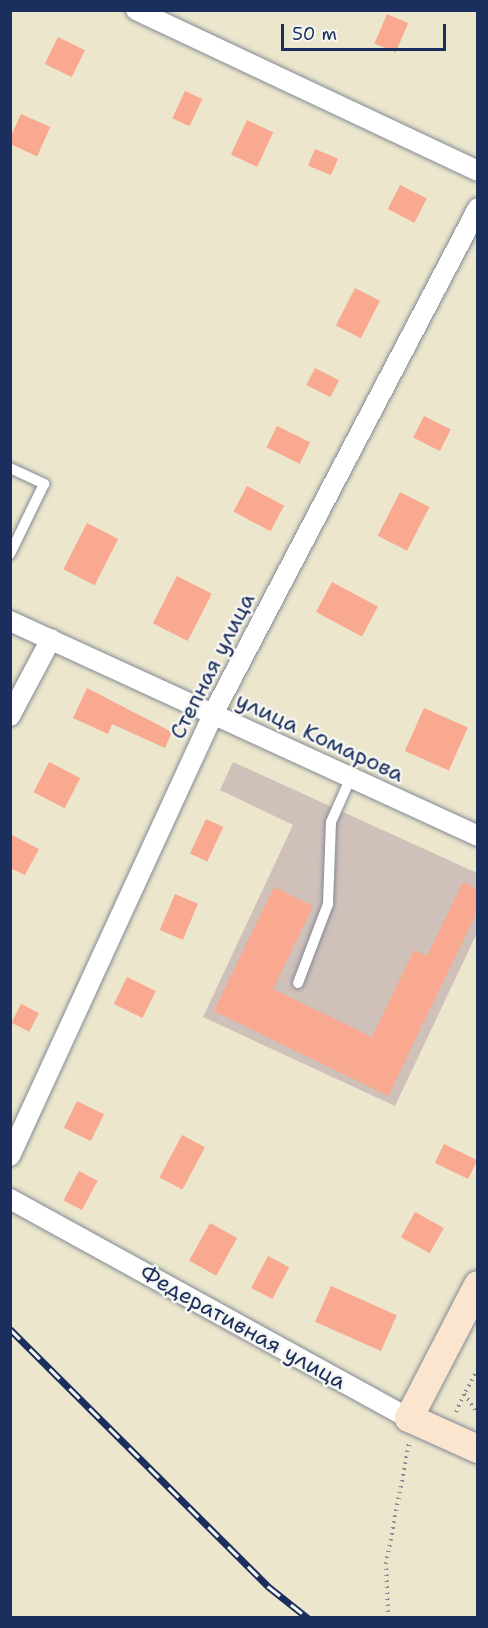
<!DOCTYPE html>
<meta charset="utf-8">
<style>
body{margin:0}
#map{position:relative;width:488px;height:1628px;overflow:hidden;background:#ebe6cc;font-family:"Shantell Sans",sans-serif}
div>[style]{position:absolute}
.industrial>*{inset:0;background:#cfc0ba}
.building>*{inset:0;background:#f8a990;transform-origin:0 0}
.path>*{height:4px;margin-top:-2px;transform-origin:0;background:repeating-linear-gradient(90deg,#838a95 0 1.5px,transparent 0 6px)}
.roads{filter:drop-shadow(0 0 2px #838a95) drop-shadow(0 0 2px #838a95)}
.lane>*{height:10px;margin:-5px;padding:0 5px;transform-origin:5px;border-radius:5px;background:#fff}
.street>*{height:20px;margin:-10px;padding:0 10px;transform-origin:10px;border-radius:10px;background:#fff}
.secondary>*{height:28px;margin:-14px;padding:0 14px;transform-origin:14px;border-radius:14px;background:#fce5cf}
.rail>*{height:7px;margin-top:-3.5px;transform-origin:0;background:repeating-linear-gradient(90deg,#f6f6f2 0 14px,#1b2f5e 0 28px);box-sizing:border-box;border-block:2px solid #1b2f5e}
span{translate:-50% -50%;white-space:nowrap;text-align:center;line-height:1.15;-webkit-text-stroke:5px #f6f6f2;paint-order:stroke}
.street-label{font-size:22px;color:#1b2f5e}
.frame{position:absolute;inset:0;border:12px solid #1b2f5e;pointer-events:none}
.scale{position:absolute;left:281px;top:24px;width:165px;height:27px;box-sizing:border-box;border:3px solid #1b2f5e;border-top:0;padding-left:8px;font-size:18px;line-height:21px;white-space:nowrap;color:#1b2f5e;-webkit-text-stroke:4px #f6f6f2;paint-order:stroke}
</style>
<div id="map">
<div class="industrial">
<div style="clip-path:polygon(233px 762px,477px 873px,477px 933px,395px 1106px,203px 1017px,293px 825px,220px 790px)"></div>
</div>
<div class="building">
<div style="left:387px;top:14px;width:23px;height:32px;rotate:23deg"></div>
<div style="left:58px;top:37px;width:30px;height:30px;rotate:26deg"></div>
<div style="left:185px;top:91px;width:19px;height:30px;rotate:25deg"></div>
<div style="left:21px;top:114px;width:32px;height:32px;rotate:24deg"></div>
<div style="left:247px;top:120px;width:29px;height:38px;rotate:25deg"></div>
<div style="left:315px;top:149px;width:25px;height:18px;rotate:23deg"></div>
<div style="left:400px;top:185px;width:30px;height:27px;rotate:27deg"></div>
<div style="left:355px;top:288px;width:28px;height:42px;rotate:27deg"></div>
<div style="left:315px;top:368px;width:27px;height:19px;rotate:27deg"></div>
<div style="left:424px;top:416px;width:30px;height:24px;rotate:27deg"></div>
<div style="left:277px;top:426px;width:37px;height:24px;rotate:26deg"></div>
<div style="left:247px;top:486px;width:42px;height:29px;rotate:28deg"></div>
<div style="left:400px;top:492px;width:33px;height:49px;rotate:27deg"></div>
<div style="left:87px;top:523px;width:35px;height:52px;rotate:27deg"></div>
<div style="left:177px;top:576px;width:39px;height:53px;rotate:27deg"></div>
<div style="left:332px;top:582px;width:52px;height:34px;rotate:28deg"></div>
<div style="clip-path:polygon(87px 688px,172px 732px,165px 748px,112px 724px,108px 734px,73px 718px)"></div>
<div style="left:424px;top:708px;width:48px;height:47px;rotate:24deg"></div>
<div style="left:49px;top:762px;width:35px;height:34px;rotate:27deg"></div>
<div style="left:206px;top:819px;width:19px;height:38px;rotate:25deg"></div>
<div style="clip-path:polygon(10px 834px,39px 849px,25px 875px,10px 868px)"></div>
<div style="clip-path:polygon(463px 882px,477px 889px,477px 912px,388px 1096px,214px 1011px,274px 887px,313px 906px,273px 989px,372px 1037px,414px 950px,427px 956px)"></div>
<div style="left:175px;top:894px;width:25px;height:39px;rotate:23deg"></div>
<div style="left:127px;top:977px;width:32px;height:30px;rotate:26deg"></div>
<div style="left:21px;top:1004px;width:20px;height:21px;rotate:27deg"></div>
<div style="left:77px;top:1101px;width:30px;height:30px;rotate:26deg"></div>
<div style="left:182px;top:1135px;width:26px;height:48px;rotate:28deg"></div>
<div style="left:444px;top:1144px;width:37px;height:21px;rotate:26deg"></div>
<div style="left:79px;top:1171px;width:21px;height:33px;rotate:28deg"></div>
<div style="left:415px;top:1212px;width:33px;height:29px;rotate:29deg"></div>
<div style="left:210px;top:1223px;width:31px;height:43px;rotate:29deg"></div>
<div style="left:268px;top:1256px;width:24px;height:36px;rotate:28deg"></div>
<div style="left:331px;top:1286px;width:72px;height:39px;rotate:24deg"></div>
</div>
<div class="path">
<div style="left:478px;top:1369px;width:29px;rotate:119deg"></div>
<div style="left:464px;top:1394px;width:24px;rotate:54deg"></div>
<div style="left:456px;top:1412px;width:20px;rotate:-66deg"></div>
<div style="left:388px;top:1618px;width:54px;rotate:-92.1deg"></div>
<div style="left:386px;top:1564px;width:123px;rotate:-79.2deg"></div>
</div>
<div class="roads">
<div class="lane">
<div style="left:10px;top:468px;width:38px;rotate:25deg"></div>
<div style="left:44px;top:484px;width:78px;rotate:115.9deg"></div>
<div style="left:298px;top:983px;width:85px;rotate:-69.2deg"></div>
<div style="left:328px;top:904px;width:82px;rotate:-87.9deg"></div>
<div style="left:331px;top:822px;width:49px;rotate:-66deg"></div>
</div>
<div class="street">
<div style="left:136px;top:10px;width:378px;rotate:25.2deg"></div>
<div style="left:10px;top:621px;width:515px;rotate:24.67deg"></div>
<div style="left:10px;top:716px;width:87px;rotate:-62deg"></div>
<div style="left:10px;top:1156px;width:486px;rotate:-65.3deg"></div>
<div style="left:213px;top:714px;width:571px;rotate:-62.36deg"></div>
<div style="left:10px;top:1199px;width:455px;rotate:28.8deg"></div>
</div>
<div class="secondary">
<div style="left:478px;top:1285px;width:150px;rotate:117.4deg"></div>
<div style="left:409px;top:1418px;width:76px;rotate:24.2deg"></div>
</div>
</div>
<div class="rail">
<div style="left:10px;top:1329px;width:366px;rotate:44.9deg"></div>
<div style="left:269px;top:1587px;width:50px;rotate:38.5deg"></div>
</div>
<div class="street-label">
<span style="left:212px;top:666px;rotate:-63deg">Степная улица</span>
<span style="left:320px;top:737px;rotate:25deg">улица Комарова</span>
<span style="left:243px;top:1327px;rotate:29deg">Федеративная улица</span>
</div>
<div class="frame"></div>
<div class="scale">50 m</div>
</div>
